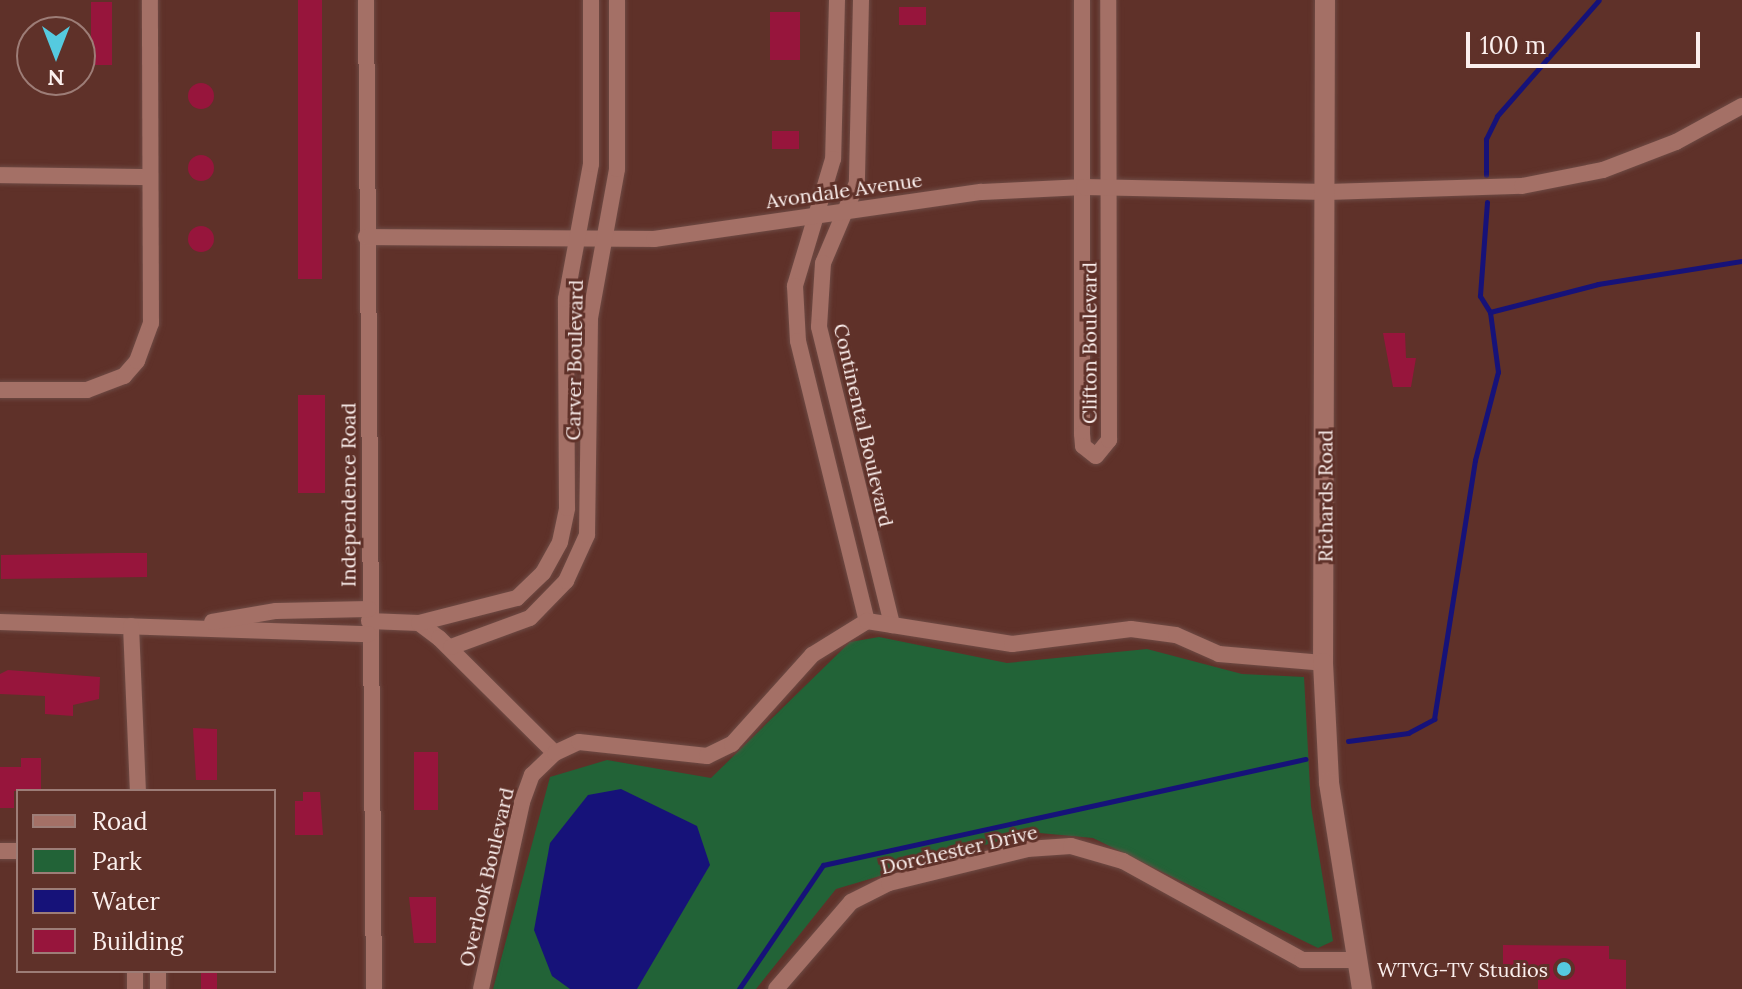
<!DOCTYPE html>
<style>
body{margin:0}
#map{position:relative;width:1742px;height:989px;overflow:hidden;background:#5f3129;font-family:Lora,serif}
div>[style]{position:absolute}
.green>*{inset:0;background:#226337}
.water>*{inset:0;background:#161279}
.stream>*{height:5px;margin:-2.5px;padding:0 2.5px;transform-origin:2.5px;border-radius:2.5px;background:#161279}
.building>*{inset:0;background:#97153c;transform-origin:0 0}
.round{border-radius:50%}
.roads{filter:drop-shadow(0 0 2px #6e4b45) drop-shadow(0 0 2px #6e4b45)}
.street>*{height:16px;margin:-8px;padding:0 8px;transform-origin:8px;border-radius:8px;background:#a47066}
.secondary>*{height:20px;margin:-10px;padding:0 10px;transform-origin:10px;border-radius:10px;background:#a47066}
.dots>*{width:22px;height:22px;translate:-50% -50%;box-sizing:border-box;border:4px solid #5f3129;border-radius:50%}
span{translate:-50% -50%;white-space:nowrap;text-align:center;line-height:1.15;-webkit-text-stroke:6px #5f3129;paint-order:stroke}
.street-label{font-size:20px;color:#fbefed}
.poi-label{font-size:20px;color:#fbefed}
.right{translate:-100% -50%;text-align:right}
.legend{position:absolute;left:16px;top:789px;width:260px;height:184px;box-sizing:border-box;background:#5f3129;border:2px solid #9d7d77;margin:0;padding:10px 14px;list-style:none;font-size:24px;color:#fbefed}
.legend li{display:flex;align-items:center;gap:16px;height:40px}
.legend b{width:40px;border:2px solid #9d7d77}
.north{position:absolute;left:16px;top:16px;width:80px;height:80px;box-sizing:border-box;background:#5f3129;border:2px solid #9d7d77;border-radius:50%;rotate:180deg;font-size:22px;font-weight:700;line-height:32px;text-align:center;color:#fbefed}
.north::after{content:'';display:block;margin:auto;width:28px;height:36px;background:#55cadf;clip-path:polygon(50% 0,100% 100%,50% 72%,0 100%)}
.scale{position:absolute;left:1466px;top:32px;width:234px;height:36px;box-sizing:border-box;border:4px solid #fbefed;border-top:0;padding-left:10px;font-size:24px;line-height:28px;white-space:nowrap;color:#fbefed;-webkit-text-stroke:6px #5f3129;paint-order:stroke}
</style>
<div id="map">
<div class="green">
<div style="clip-path:polygon(879px 637px,1007px 663px,1147px 649px,1242px 674px,1304px 677px,1311px 806px,1333px 941px,1318px 948px,1093px 838px,1029px 832px,836px 889px,756px 989px,493px 989px,550px 777px,607px 760px,711px 778px,850px 642px)"></div>
</div>
<div class="water">
<div style="clip-path:polygon(621px 789px,697px 826px,710px 865px,637px 989px,570px 989px,552px 976px,534px 930px,550px 843px,588px 795px)"></div>
</div>
<div class="stream">
<div style="left:1486px;top:175px;width:36px;rotate:-90deg"></div>
<div style="left:1486px;top:139px;width:25px;rotate:-64deg"></div>
<div style="left:1497px;top:116px;width:154px;rotate:-48.7deg"></div>
<div style="left:1487px;top:202px;width:94px;rotate:94.3deg"></div>
<div style="left:1480px;top:296px;width:19px;rotate:58deg"></div>
<div style="left:1348px;top:741px;width:61px;rotate:-7.6deg"></div>
<div style="left:1408px;top:733px;width:30px;rotate:-28deg"></div>
<div style="left:1434px;top:719px;width:262px;rotate:-81deg"></div>
<div style="left:1475px;top:460px;width:91px;rotate:-75.4deg"></div>
<div style="left:1498px;top:372px;width:61px;rotate:-97.6deg"></div>
<div style="left:1490px;top:312px;width:112px;rotate:-14.5deg"></div>
<div style="left:1598px;top:284px;width:146px;rotate:-9.1deg"></div>
<div style="left:739px;top:989px;width:150px;rotate:-55.9deg"></div>
<div style="left:823px;top:865px;width:494px;rotate:-12.4deg"></div>
</div>
<div class="building">
<div style="left:298px;top:0;width:24px;height:279px"></div>
<div style="left:112px;top:2px;width:63px;height:21px;rotate:90deg"></div>
<div style="left:899px;top:7px;width:27px;height:18px"></div>
<div style="left:770px;top:12px;width:30px;height:48px"></div>
<div class="round" style="left:188px;top:83px;width:26px;height:26px"></div>
<div style="left:772px;top:131px;width:27px;height:18px"></div>
<div class="round" style="left:188px;top:155px;width:26px;height:26px"></div>
<div class="round" style="left:188px;top:226px;width:26px;height:26px"></div>
<div style="clip-path:polygon(1383px 333px,1405px 333px,1406px 358px,1416px 358px,1411px 387px,1393px 387px)"></div>
<div style="left:298px;top:395px;width:27px;height:98px"></div>
<div style="clip-path:polygon(115px 553px,147px 553px,147px 577px,1px 579px,1px 555px)"></div>
<div style="clip-path:polygon(8px 670px,100px 677px,99px 699px,73px 705px,73px 716px,45px 714px,45px 696px,0 694px,0 674px)"></div>
<div style="clip-path:polygon(193px 728px,217px 729px,217px 780px,196px 780px)"></div>
<div style="left:414px;top:752px;width:24px;height:58px"></div>
<div style="clip-path:polygon(21px 758px,41px 758px,41px 791px,14px 791px,14px 808px,0 808px,0 767px,21px 767px)"></div>
<div style="clip-path:polygon(303px 792px,320px 792px,323px 835px,295px 835px,295px 801px,303px 801px)"></div>
<div style="clip-path:polygon(409px 897px,436px 897px,436px 943px,414px 943px)"></div>
<div style="clip-path:polygon(1503px 945px,1609px 946px,1609px 959px,1626px 960px,1626px 989px,1538px 989px,1538px 979px,1503px 978px)"></div>
<div style="left:201px;top:971px;width:16px;height:18px"></div>
</div>
<div class="roads">
<div class="street">
<div style="left:366px;top:0;width:989px;rotate:89.54deg"></div>
<div style="left:837px;top:0;width:159px;rotate:91.4deg"></div>
<div style="left:833px;top:159px;width:133px;rotate:106.7deg"></div>
<div style="left:795px;top:286px;width:55px;rotate:86.9deg"></div>
<div style="left:798px;top:341px;width:288px;rotate:76.2deg"></div>
<div style="left:861px;top:0;width:183px;rotate:91.3deg"></div>
<div style="left:857px;top:183px;width:87px;rotate:113deg"></div>
<div style="left:823px;top:263px;width:64px;rotate:93.6deg"></div>
<div style="left:819px;top:327px;width:307px;rotate:76.2deg"></div>
<div style="left:1082px;top:0;width:434px;rotate:90deg"></div>
<div style="left:1082px;top:434px;width:12px;rotate:85deg"></div>
<div style="left:1083px;top:446px;width:16px;rotate:38deg"></div>
<div style="left:1096px;top:456px;width:21px;rotate:-51deg"></div>
<div style="left:1109px;top:440px;width:440px;rotate:-90.1deg"></div>
<div style="left:0;top:175px;width:150px;rotate:0.8deg"></div>
<div style="left:366px;top:237px;width:288px;rotate:0.4deg"></div>
<div style="left:654px;top:239px;width:331px;rotate:-8.2deg"></div>
<div style="left:982px;top:192px;width:102px;rotate:-2.8deg"></div>
<div style="left:1084px;top:187px;width:243px;rotate:1.2deg"></div>
<div style="left:1327px;top:192px;width:195px;rotate:-1.8deg"></div>
<div style="left:1522px;top:186px;width:83px;rotate:-11.2deg"></div>
<div style="left:1603px;top:170px;width:78px;rotate:-21deg"></div>
<div style="left:1676px;top:142px;width:75px;rotate:-28.6deg"></div>
<div style="left:0;top:390px;width:87px"></div>
<div style="left:87px;top:390px;width:40px;rotate:-21deg"></div>
<div style="left:124px;top:376px;width:20px;rotate:-49deg"></div>
<div style="left:137px;top:361px;width:40px;rotate:-69.8deg"></div>
<div style="left:151px;top:323px;width:323px;rotate:-90.2deg"></div>
<div style="left:369px;top:621px;width:50px;rotate:2.3deg"></div>
<div style="left:419px;top:623px;width:25px;rotate:37deg"></div>
<div style="left:439px;top:638px;width:163px;rotate:44.8deg"></div>
<div style="left:0;top:622px;width:369px;rotate:1.9deg"></div>
<div style="left:212px;top:622px;width:65px;rotate:-9.8deg"></div>
<div style="left:276px;top:611px;width:93px;rotate:-1.2deg"></div>
<div style="left:419px;top:623px;width:101px;rotate:-14.3deg"></div>
<div style="left:517px;top:598px;width:36px;rotate:-44deg"></div>
<div style="left:543px;top:573px;width:35px;rotate:-61deg"></div>
<div style="left:560px;top:542px;width:35px;rotate:-78deg"></div>
<div style="left:567px;top:508px;width:209px;rotate:-90.3deg"></div>
<div style="left:566px;top:299px;width:137px;rotate:-79.5deg"></div>
<div style="left:591px;top:164px;width:164px;rotate:-90deg"></div>
<div style="left:131px;top:626px;width:165px;rotate:87.6deg"></div>
<div style="left:451px;top:647px;width:84px;rotate:-20.2deg"></div>
<div style="left:530px;top:618px;width:52px;rotate:-45.8deg"></div>
<div style="left:566px;top:581px;width:51px;rotate:-65.5deg"></div>
<div style="left:587px;top:535px;width:217px;rotate:-89.2deg"></div>
<div style="left:590px;top:318px;width:151px;rotate:-79.7deg"></div>
<div style="left:617px;top:169px;width:169px;rotate:-90deg"></div>
<div style="left:0;top:851px;width:18px"></div>
<div style="left:135px;top:971px;width:18px;rotate:90deg"></div>
<div style="left:158px;top:971px;width:18px;rotate:90deg"></div>
<div style="left:481px;top:989px;width:191px;rotate:-77.6deg"></div>
<div style="left:522px;top:802px;width:29px;rotate:-70deg"></div>
<div style="left:532px;top:775px;width:32px;rotate:-44deg"></div>
<div style="left:555px;top:753px;width:26px;rotate:-25deg"></div>
<div style="left:579px;top:742px;width:129px;rotate:6.2deg"></div>
<div style="left:707px;top:756px;width:28px;rotate:-26deg"></div>
<div style="left:732px;top:744px;width:120px;rotate:-48deg"></div>
<div style="left:812px;top:655px;width:65px;rotate:-31.7deg"></div>
<div style="left:867px;top:621px;width:147px;rotate:9deg"></div>
<div style="left:1012px;top:644px;width:120px;rotate:-7.2deg"></div>
<div style="left:1131px;top:629px;width:45px;rotate:7.6deg"></div>
<div style="left:1176px;top:635px;width:47px;rotate:23.8deg"></div>
<div style="left:1219px;top:654px;width:104px;rotate:4.9deg"></div>
<div style="left:776px;top:989px;width:115px;rotate:-49.2deg"></div>
<div style="left:851px;top:902px;width:42px;rotate:-26.6deg"></div>
<div style="left:889px;top:883px;width:142px;rotate:-13.8deg"></div>
<div style="left:1027px;top:849px;width:44px;rotate:-3.9deg"></div>
<div style="left:1071px;top:846px;width:54px;rotate:16.1deg"></div>
<div style="left:1123px;top:861px;width:205px;rotate:28.9deg"></div>
<div style="left:1302px;top:960px;width:56px"></div>
</div>
<div class="secondary">
<div style="left:1325px;top:0;width:663px;rotate:90.17deg"></div>
<div style="left:1323px;top:663px;width:120px;rotate:87.1deg"></div>
<div style="left:1329px;top:783px;width:209px;rotate:80.9deg"></div>
</div>
</div>
<div class="dots">
<div style="left:1564px;top:969px;background:#55cadf"></div>
</div>
<div class="street-label">
<span style="left:844px;top:190px;rotate:-8deg">Avondale Avenue</span>
<span style="left:1089px;top:343px;rotate:-90deg">Clifton Boulevard</span>
<span style="left:574px;top:360px;rotate:-89deg">Carver Boulevard</span>
<span style="left:864px;top:425px;rotate:77deg">Continental Boulevard</span>
<span style="left:348px;top:495px;rotate:-90deg">Independence Road</span>
<span style="left:1325px;top:496px;rotate:-90deg">Richards Road</span>
<span style="left:959px;top:849px;rotate:-13deg">Dorchester Drive</span>
<span style="left:486px;top:877px;rotate:-77deg">Overlook Boulevard</span>
</div>
<div class="poi-label">
<span class="right" style="left:1548px;top:969px">WTVG-TV Studios</span>
</div>
<ul class="legend">
<li><b style="height:10px;background:#a47066"></b>Road</li>
<li><b style="height:22px;background:#226337"></b>Park</li>
<li><b style="height:22px;background:#161279"></b>Water</li>
<li><b style="height:22px;background:#97153c"></b>Building</li>
</ul>
<div class="north">N</div>
<div class="scale">100 m</div>
</div>
